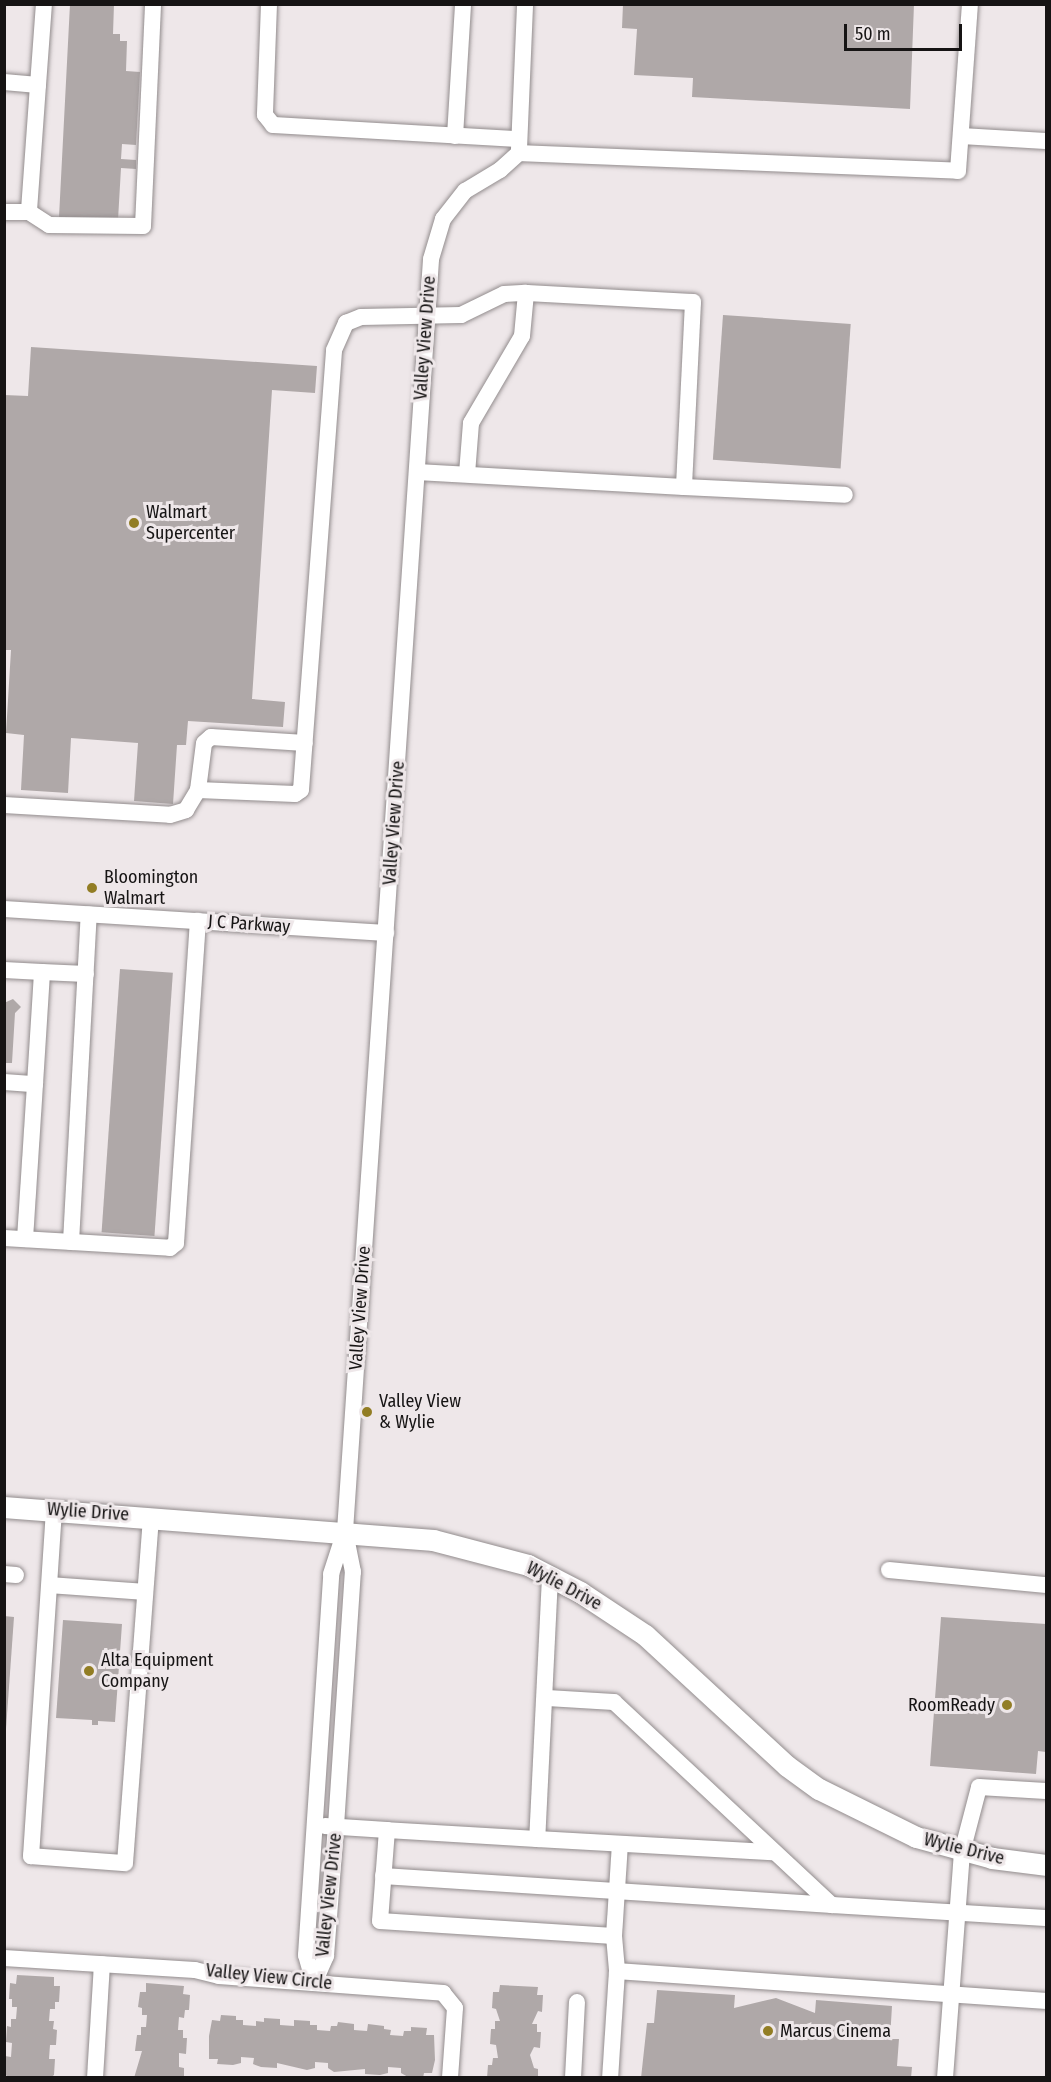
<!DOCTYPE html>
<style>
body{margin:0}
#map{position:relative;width:1051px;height:2082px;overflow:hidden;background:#eee7e9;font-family:"Fira Sans Condensed",sans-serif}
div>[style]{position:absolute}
.building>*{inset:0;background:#afa8a8;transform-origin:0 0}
.roads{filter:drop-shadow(0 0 2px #928c8d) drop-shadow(0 0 2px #928c8d)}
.minor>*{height:16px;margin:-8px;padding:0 8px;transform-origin:8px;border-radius:8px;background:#fff}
.major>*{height:21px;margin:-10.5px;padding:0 10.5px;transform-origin:10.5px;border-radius:10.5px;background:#fff}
.dots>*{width:16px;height:16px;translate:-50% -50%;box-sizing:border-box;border:3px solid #eee7e9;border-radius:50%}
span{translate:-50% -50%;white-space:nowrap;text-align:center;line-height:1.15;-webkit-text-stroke:6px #eee7e9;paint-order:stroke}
.street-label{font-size:18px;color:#161414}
.poi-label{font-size:18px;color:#161414}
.left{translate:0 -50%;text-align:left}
.right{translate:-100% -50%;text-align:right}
.frame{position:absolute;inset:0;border:6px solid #161414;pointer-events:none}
.scale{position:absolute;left:844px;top:24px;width:118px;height:27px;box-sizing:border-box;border:3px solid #161414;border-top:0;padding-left:8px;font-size:18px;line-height:21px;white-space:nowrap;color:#161414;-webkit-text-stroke:4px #eee7e9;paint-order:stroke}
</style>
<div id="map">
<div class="building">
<div style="clip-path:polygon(70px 4px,114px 4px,113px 34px,120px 34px,120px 41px,127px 41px,126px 71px,140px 72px,136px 145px,122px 144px,121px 159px,136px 160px,136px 169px,121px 168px,118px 220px,59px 217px)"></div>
<div style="clip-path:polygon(623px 4px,914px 4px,910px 109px,692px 97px,693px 78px,634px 75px,637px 29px,622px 28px)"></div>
<div style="left:723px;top:315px;width:128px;height:145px;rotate:4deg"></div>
<div style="clip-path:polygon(31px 347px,317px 366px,315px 393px,272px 390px,252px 699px,285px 702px,283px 727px,188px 721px,186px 745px,177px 745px,173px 804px,134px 801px,138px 743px,71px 738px,68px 793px,21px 790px,24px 735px,6px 733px,11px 650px,4px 650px,4px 395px,28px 396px)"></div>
<div style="left:120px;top:969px;width:53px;height:264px;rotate:4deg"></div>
<div style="clip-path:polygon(13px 999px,21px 1007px,15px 1013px,12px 1063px,4px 1063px,4px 1003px)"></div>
<div style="clip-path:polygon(4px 1616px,14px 1617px,6px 1729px,4px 1729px)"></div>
<div style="clip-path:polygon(941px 1617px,1046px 1624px,1046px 1752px,1038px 1751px,1036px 1774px,930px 1766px)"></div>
<div style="clip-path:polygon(63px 1620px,122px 1624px,115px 1722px,98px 1721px,98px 1725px,92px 1725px,92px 1720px,56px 1718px)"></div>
<div style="clip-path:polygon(17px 1975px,54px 1977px,54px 1986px,60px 1986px,59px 2002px,55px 2002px,55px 2009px,50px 2009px,49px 2021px,54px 2021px,53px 2029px,57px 2030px,56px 2045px,50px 2045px,49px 2059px,55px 2059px,54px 2075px,50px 2078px,8px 2078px,4px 2072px,5px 2056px,11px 2057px,12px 2043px,6px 2042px,7px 2026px,11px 2027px,11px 2019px,16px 2019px,17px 2007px,12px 2007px,12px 1999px,9px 1999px,10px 1983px,16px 1984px)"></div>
<div style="clip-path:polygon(146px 1983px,184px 1986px,183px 1994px,190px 1995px,189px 2010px,185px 2010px,184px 2018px,179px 2017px,178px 2030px,183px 2030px,183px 2038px,187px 2038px,186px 2054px,179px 2053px,179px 2067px,184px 2068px,184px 2078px,134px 2078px,142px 2051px,135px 2051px,137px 2035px,141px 2035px,141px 2027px,146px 2027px,147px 2015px,142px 2015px,142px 2008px,138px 2007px,140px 1992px,146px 1992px)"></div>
<div style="clip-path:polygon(500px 1985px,538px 1987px,537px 1995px,543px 1995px,542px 2012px,538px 2011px,532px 2024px,537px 2024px,537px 2032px,541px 2032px,540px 2048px,534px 2047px,530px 2055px,534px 2068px,538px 2069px,538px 2078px,487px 2078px,488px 2065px,492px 2065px,493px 2058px,498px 2058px,496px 2045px,490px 2044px,491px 2029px,495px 2029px,495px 2021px,500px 2021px,496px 2009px,492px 2008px,493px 1992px,499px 1992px)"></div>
<div style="clip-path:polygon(657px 1990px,735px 1995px,734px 2008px,776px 1998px,815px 2013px,816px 2000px,892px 2006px,890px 2039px,899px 2039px,897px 2066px,912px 2067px,911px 2078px,641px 2078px,647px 2023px,654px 2023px)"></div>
<div style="clip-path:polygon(221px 2015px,236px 2016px,236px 2020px,243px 2020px,243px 2025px,256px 2026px,256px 2021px,264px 2022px,264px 2018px,280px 2019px,280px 2025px,294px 2026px,294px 2020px,310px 2021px,310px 2025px,317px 2025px,317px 2030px,330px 2031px,331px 2026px,337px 2026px,338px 2022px,354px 2024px,354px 2030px,367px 2031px,368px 2024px,384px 2026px,384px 2029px,391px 2030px,390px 2035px,403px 2036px,404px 2031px,411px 2031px,411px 2027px,427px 2028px,426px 2035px,434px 2035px,435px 2060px,432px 2073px,424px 2073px,423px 2078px,408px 2077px,401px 2073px,401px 2068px,388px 2067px,388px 2073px,380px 2075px,365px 2074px,365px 2069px,334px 2072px,328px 2068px,328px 2063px,315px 2062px,315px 2068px,307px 2070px,277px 2063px,277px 2068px,261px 2067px,253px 2064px,254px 2058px,241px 2057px,241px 2063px,233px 2065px,217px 2064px,218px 2059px,209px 2059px,209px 2036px,212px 2020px,220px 2021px)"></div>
</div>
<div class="roads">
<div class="minor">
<div style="left:269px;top:4px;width:111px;rotate:92.1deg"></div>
<div style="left:265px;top:115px;width:13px;rotate:51deg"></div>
<div style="left:273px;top:125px;width:246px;rotate:3.3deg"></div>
<div style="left:4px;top:82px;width:34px;rotate:5deg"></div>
<div style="left:38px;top:85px;width:81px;rotate:-85.8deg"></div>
<div style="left:38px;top:85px;width:127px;rotate:94.1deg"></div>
<div style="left:29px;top:212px;width:24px;rotate:33deg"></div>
<div style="left:49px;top:225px;width:94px;rotate:0.6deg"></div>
<div style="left:143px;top:226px;width:222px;rotate:-87.4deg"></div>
<div style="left:455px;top:136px;width:132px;rotate:-86.5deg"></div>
<div style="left:961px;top:136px;width:85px;rotate:3.4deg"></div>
<div style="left:519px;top:149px;width:145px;rotate:-87.6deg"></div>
<div style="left:519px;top:153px;width:439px;rotate:2.3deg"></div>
<div style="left:958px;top:171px;width:167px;rotate:-85.9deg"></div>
<div style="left:4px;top:212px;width:25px"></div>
<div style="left:526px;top:293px;width:167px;rotate:3.1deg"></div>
<div style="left:693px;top:302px;width:185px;rotate:92.8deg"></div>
<div style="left:684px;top:487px;width:161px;rotate:2.8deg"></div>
<div style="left:417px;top:472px;width:267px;rotate:3.2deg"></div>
<div style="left:198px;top:790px;width:47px;rotate:-82.7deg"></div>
<div style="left:204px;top:743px;width:9px;rotate:-41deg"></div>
<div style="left:211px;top:737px;width:94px;rotate:3.7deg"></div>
<div style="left:4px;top:805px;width:166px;rotate:3.4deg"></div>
<div style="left:170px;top:815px;width:17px;rotate:-17deg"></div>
<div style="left:186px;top:810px;width:23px;rotate:-59deg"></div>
<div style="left:198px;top:790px;width:97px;rotate:2.4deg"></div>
<div style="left:295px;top:794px;width:7px;rotate:-34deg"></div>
<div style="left:301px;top:790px;width:441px;rotate:-85.7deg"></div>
<div style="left:334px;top:350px;width:30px;rotate:-66deg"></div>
<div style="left:346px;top:323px;width:16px;rotate:-22deg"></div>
<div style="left:361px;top:317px;width:100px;rotate:-1.1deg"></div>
<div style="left:461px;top:315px;width:48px;rotate:-26deg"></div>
<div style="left:504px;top:294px;width:22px;rotate:-3deg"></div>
<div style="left:526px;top:293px;width:43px;rotate:95.3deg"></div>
<div style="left:522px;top:336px;width:101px;rotate:120.4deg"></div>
<div style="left:471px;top:423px;width:51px;rotate:94.5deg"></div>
<div style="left:4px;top:909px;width:383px;rotate:3.6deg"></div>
<div style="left:4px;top:970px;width:38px;rotate:3deg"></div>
<div style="left:4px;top:1082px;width:31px;rotate:4deg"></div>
<div style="left:35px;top:1084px;width:112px;rotate:-86.4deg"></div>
<div style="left:42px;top:972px;width:44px;rotate:2.6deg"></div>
<div style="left:4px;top:1238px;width:166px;rotate:3.4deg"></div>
<div style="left:170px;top:1248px;width:8px;rotate:-40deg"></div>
<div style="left:176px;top:1243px;width:323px;rotate:-86.1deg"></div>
<div style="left:25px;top:1239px;width:155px;rotate:-86.3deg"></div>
<div style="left:71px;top:1242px;width:328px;rotate:-86.9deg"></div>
<div style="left:54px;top:1510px;width:347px;rotate:93.8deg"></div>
<div style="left:31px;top:1856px;width:94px;rotate:4.3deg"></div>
<div style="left:125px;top:1863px;width:347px;rotate:-85.7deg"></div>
<div style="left:889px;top:1570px;width:158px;rotate:5.5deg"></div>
<div style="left:4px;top:1574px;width:12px;rotate:5deg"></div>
<div style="left:550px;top:1577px;width:262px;rotate:92.8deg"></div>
<div style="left:537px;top:1839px;width:150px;rotate:-176.6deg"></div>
<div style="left:387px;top:1830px;width:91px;rotate:94.4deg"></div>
<div style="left:380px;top:1921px;width:234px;rotate:3.7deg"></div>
<div style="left:614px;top:1936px;width:35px;rotate:85deg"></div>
<div style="left:617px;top:1971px;width:107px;rotate:93.7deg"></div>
<div style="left:50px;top:1585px;width:95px;rotate:4.2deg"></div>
<div style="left:547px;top:1698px;width:67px;rotate:3.4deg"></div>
<div style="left:614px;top:1702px;width:298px;rotate:43deg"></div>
<div style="left:832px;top:1905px;width:214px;rotate:3.5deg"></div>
<div style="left:325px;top:1826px;width:62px;rotate:3.7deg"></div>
<div style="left:537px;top:1839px;width:236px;rotate:3.2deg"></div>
<div style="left:383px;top:1876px;width:450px;rotate:3.7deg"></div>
<div style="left:614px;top:1936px;width:92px;rotate:-86.3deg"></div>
<div style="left:4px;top:1958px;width:191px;rotate:3.6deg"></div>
<div style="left:195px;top:1970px;width:25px;rotate:14deg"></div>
<div style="left:219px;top:1976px;width:225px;rotate:4.3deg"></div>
<div style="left:443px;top:1993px;width:19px;rotate:51deg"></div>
<div style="left:455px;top:2008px;width:70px;rotate:94.1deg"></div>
<div style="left:617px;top:1971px;width:430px;rotate:4deg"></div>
<div style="left:314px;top:1983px;width:29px;rotate:-106deg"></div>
<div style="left:306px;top:1955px;width:382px;rotate:-86.2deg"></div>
<div style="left:331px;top:1574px;width:45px;rotate:-72deg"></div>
<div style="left:345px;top:1531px;width:1275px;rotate:-86.13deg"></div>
<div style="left:431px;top:259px;width:42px;rotate:-73.3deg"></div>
<div style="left:443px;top:219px;width:36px;rotate:-52deg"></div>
<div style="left:465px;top:191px;width:41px;rotate:-31deg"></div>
<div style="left:500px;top:170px;width:25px;rotate:-42deg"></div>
<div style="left:314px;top:1983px;width:30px;rotate:-66deg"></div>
<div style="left:326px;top:1956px;width:130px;rotate:-85.6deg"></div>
<div style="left:336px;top:1826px;width:255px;rotate:-86.2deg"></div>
<div style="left:353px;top:1572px;width:41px;rotate:-101.3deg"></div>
<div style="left:95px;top:2078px;width:114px;rotate:-86.5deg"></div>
<div style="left:573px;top:2078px;width:76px;rotate:-87deg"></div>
<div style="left:945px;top:2078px;width:227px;rotate:-85.7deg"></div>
<div style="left:962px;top:1852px;width:67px;rotate:-75.3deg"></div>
<div style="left:979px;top:1787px;width:67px;rotate:3.4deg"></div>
</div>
<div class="major">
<div style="left:4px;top:1507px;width:430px;rotate:4.4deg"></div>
<div style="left:433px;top:1540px;width:98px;rotate:14.7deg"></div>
<div style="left:528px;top:1565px;width:59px;rotate:27.4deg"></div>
<div style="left:580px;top:1592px;width:78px;rotate:33.5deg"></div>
<div style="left:645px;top:1635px;width:193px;rotate:42.7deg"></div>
<div style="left:787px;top:1766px;width:39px;rotate:36deg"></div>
<div style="left:819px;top:1789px;width:108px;rotate:26.3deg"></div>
<div style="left:916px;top:1837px;width:79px;rotate:15.4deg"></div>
<div style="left:992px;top:1858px;width:54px;rotate:7.4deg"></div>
</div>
</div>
<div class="dots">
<div style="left:134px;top:523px;background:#927d24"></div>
<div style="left:92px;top:888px;background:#927d24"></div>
<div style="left:367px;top:1412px;background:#927d24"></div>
<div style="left:89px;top:1671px;background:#927d24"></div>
<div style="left:1007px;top:1705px;background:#927d24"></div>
<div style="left:768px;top:2031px;background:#927d24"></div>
</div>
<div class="street-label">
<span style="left:425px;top:338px;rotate:-86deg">Valley View Drive</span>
<span style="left:394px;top:823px;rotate:-86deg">Valley View Drive</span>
<span style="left:249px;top:924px;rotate:4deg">J C Parkway</span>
<span style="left:360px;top:1308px;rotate:-86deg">Valley View Drive</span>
<span style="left:88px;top:1512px;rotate:4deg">Wylie Drive</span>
<span style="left:564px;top:1586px;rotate:28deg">Wylie Drive</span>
<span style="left:964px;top:1849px;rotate:14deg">Wylie Drive</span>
<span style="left:329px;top:1895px;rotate:-84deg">Valley View Drive</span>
<span style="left:269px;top:1977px;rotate:6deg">Valley View Circle</span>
</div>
<div class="poi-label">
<span class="left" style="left:146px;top:523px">Walmart<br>Supercenter</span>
<span class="left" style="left:104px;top:888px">Bloomington<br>Walmart</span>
<span class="left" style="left:379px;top:1412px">Valley View<br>&amp; Wylie</span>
<span class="left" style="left:101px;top:1671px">Alta Equipment<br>Company</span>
<span class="right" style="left:995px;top:1705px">RoomReady</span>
<span class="left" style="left:780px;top:2031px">Marcus Cinema</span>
</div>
<div class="frame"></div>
<div class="scale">50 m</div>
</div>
